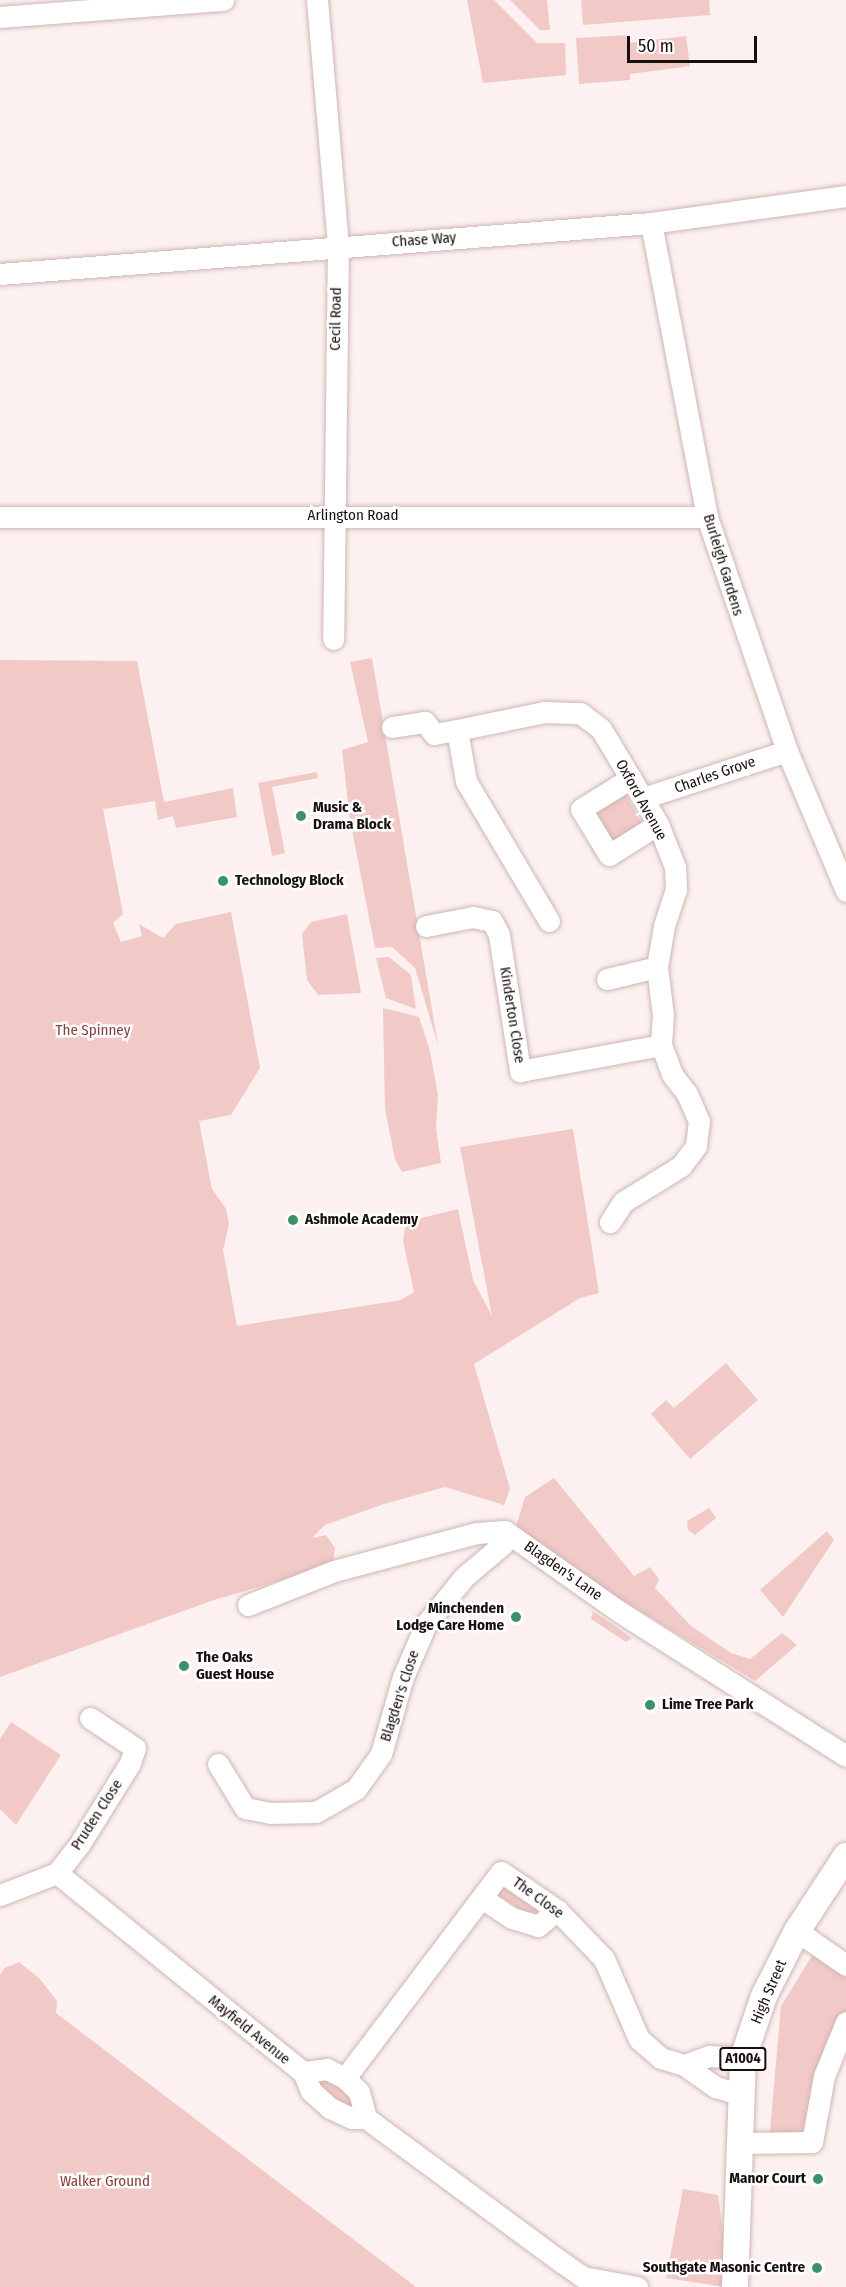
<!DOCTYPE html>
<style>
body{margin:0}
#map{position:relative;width:846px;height:2287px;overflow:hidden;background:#fcf1f0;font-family:"Fira Sans Condensed",sans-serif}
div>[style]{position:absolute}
.green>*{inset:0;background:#f1c9c6;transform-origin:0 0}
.roads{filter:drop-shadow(0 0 2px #ceb6b4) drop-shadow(0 0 2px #ceb6b4)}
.minor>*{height:21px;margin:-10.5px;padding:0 10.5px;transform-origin:10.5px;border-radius:10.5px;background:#fff}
.major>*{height:26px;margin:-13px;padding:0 13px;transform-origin:13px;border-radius:13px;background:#fff}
.dots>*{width:16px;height:16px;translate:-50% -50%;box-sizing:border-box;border:3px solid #fff;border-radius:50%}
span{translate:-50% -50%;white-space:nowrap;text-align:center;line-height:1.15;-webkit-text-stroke:5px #fff;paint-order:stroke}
.shield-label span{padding:2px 4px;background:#fff;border:2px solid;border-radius:4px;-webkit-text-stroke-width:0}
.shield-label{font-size:14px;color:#170e0e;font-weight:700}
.street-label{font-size:15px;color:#170e0e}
.poi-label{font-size:15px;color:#170e0e;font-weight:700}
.left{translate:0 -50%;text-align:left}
.right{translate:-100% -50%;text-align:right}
.park-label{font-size:15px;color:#873e3d}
.scale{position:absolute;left:627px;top:36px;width:130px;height:27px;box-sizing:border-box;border:3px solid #170e0e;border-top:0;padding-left:8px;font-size:18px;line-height:21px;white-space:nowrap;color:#170e0e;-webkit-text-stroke:4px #fff;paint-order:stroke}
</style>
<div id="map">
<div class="green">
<div style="clip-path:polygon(467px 0,494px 0,537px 43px,565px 43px,566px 75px,483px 83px)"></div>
<div style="clip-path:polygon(510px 0,547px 0,550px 30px,540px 30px)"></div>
<div style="clip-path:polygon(581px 0,709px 0,710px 15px,583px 25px)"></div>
<div style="clip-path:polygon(626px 35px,628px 43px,686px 36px,690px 66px,630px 74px,630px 80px,579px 84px,576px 38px)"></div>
<div style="clip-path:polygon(372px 658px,438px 1045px,415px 968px,392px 947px,375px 948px,350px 820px,342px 750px,368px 742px,350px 662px)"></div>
<div style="clip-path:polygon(0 660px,137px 661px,164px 802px,233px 788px,237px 817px,176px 828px,173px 816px,158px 820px,155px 801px,103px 809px,123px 914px,113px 923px,121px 942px,142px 936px,139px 924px,163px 938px,176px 924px,231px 912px,260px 1068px,231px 1115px,199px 1121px,212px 1189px,226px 1209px,229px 1224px,223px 1250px,237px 1326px,401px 1300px,414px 1292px,403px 1241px,405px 1228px,413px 1220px,458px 1209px,473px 1280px,492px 1316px,460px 1147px,573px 1129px,599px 1293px,580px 1298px,474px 1364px,510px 1489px,504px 1505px,445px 1487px,384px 1504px,325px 1525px,312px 1538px,326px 1535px,335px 1548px,333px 1565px,214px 1600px,0 1677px)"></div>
<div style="clip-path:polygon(317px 772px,318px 778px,272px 787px,285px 853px,272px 856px,258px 783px)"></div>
<div style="left:623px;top:791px;width:42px;height:39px;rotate:60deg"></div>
<div style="clip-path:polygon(347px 914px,361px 993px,318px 995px,307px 980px,302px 934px,311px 922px)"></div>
<div style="clip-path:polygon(389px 957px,411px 975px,416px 1009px,386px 998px,376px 958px)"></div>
<div style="clip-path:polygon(383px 1008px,419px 1017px,430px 1051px,438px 1095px,436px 1128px,441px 1163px,402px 1172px,395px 1159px,385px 1109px)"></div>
<div style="clip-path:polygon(726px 1363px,758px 1400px,690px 1459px,651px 1414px,666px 1400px,674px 1408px)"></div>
<div style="clip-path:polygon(554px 1478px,634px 1576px,650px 1567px,659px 1579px,655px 1588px,691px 1626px,731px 1653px,750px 1659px,782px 1633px,797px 1645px,755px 1681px,594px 1583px,516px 1527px,525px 1497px)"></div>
<div style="clip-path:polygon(709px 1508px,716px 1518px,695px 1535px,688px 1530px,687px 1521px)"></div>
<div style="clip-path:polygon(827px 1531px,834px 1540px,783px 1617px,760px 1590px)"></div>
<div style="clip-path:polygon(593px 1611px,632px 1638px,626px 1642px,591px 1619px)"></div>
<div style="clip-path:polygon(11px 1722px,61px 1755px,16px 1825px,0 1809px,0 1739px)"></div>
<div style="clip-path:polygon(499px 1883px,539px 1907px,537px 1912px,526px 1913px,498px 1895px)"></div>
<div style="clip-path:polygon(818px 1946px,846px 1965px,846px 2022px,812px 2142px,769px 2143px,781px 2006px)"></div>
<div style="clip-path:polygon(19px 1962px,40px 1979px,57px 2001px,56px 2013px,416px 2287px,0 2287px,0 1975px,5px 1968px)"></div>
<div style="clip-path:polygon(315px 2076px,345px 2086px,354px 2107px,350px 2109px,326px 2097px)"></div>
<div style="clip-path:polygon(683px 2189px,718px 2195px,727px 2262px,725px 2287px,666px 2278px)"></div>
</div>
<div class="roads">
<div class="minor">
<div style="left:317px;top:0;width:247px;rotate:85.1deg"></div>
<div style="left:338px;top:246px;width:393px;rotate:90.7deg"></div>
<div style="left:0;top:17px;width:224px;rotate:-4.4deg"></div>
<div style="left:651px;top:223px;width:299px;rotate:79.2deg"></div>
<div style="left:707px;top:517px;width:247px;rotate:71.1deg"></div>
<div style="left:787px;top:751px;width:152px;rotate:67.1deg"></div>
<div style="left:0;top:274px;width:653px;rotate:-4.48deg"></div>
<div style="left:651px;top:223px;width:197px;rotate:-7.9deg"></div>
<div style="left:0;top:517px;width:707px"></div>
<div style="left:392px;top:727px;width:33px;rotate:-9deg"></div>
<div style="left:425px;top:722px;width:15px;rotate:53deg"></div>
<div style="left:434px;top:734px;width:23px;rotate:-10deg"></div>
<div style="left:631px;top:778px;width:59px;rotate:148.2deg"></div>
<div style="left:581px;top:809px;width:54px;rotate:58.7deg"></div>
<div style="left:609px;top:855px;width:58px;rotate:-32.3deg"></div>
<div style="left:643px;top:798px;width:151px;rotate:-18.1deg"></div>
<div style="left:549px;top:921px;width:163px;rotate:-120.7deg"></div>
<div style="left:466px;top:781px;width:52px;rotate:-100deg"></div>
<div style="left:457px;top:730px;width:90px;rotate:-11.6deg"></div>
<div style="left:545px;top:712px;width:35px;rotate:2deg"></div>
<div style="left:580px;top:713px;width:26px;rotate:37deg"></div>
<div style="left:601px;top:729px;width:111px;rotate:59deg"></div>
<div style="left:658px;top:824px;width:46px;rotate:68.4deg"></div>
<div style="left:675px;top:867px;width:22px;rotate:87deg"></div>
<div style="left:676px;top:889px;width:39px;rotate:108deg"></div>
<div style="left:664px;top:926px;width:42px;rotate:99.7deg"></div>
<div style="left:657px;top:967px;width:48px;rotate:82.9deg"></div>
<div style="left:663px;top:1015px;width:30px;rotate:94deg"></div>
<div style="left:661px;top:1045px;width:31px;rotate:69deg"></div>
<div style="left:672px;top:1074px;width:25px;rotate:53deg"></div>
<div style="left:687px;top:1094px;width:30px;rotate:66deg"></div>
<div style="left:699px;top:1121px;width:25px;rotate:97deg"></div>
<div style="left:696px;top:1146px;width:25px;rotate:127deg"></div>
<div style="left:681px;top:1166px;width:68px;rotate:148.2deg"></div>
<div style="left:623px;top:1202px;width:24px;rotate:123deg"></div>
<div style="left:426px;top:926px;width:48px;rotate:-10.8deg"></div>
<div style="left:473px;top:917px;width:19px;rotate:12deg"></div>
<div style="left:492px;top:921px;width:16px;rotate:63deg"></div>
<div style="left:499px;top:935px;width:138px;rotate:81.2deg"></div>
<div style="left:520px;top:1071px;width:143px;rotate:-10.4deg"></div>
<div style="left:607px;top:979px;width:51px;rotate:-13.5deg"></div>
<div style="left:248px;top:1605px;width:92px;rotate:-21.6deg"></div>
<div style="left:334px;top:1571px;width:148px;rotate:-14.9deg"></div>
<div style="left:477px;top:1533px;width:28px;rotate:-4deg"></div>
<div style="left:505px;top:1531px;width:141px;rotate:35.2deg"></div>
<div style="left:620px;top:1612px;width:268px;rotate:32.5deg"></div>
<div style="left:218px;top:1764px;width:52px;rotate:58.5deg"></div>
<div style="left:245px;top:1808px;width:25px;rotate:11deg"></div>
<div style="left:270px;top:1813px;width:46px;rotate:-1.2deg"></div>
<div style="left:316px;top:1812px;width:46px;rotate:-29.9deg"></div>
<div style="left:356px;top:1789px;width:43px;rotate:-54.5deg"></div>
<div style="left:381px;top:1754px;width:80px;rotate:-74.1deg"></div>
<div style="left:403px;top:1677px;width:58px;rotate:-66.5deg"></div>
<div style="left:426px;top:1624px;width:60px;rotate:-51deg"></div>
<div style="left:464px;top:1577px;width:51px;rotate:-40.2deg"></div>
<div style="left:503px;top:1544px;width:13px;rotate:-81deg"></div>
<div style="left:57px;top:1873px;width:316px;rotate:39deg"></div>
<div style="left:303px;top:2072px;width:24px;rotate:-7deg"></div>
<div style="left:327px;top:2069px;width:20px;rotate:27deg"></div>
<div style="left:345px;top:2078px;width:20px;rotate:45deg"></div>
<div style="left:359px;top:2092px;width:27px;rotate:75deg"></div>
<div style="left:366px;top:2118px;width:245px;rotate:36.4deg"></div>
<div style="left:563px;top:2263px;width:24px;rotate:35deg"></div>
<div style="left:583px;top:2277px;width:55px;rotate:10.5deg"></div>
<div style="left:0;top:1895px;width:61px;rotate:-21.1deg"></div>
<div style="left:57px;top:1873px;width:36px;rotate:-52deg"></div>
<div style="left:79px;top:1845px;width:97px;rotate:-58.1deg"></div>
<div style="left:130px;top:1763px;width:16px;rotate:-72deg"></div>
<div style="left:135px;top:1748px;width:54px;rotate:-146.3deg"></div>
<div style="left:482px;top:1898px;width:36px;rotate:34deg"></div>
<div style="left:512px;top:1918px;width:27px;rotate:17deg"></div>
<div style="left:538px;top:1926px;width:25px;rotate:-40deg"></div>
<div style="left:797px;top:1931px;width:60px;rotate:34.8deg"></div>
<div style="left:684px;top:2065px;width:27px;rotate:-20deg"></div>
<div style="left:709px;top:2056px;width:34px;rotate:3deg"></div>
<div style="left:303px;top:2072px;width:21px;rotate:67deg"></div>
<div style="left:311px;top:2091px;width:25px;rotate:42deg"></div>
<div style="left:330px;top:2108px;width:23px;rotate:25deg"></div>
<div style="left:351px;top:2118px;width:15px"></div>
<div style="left:345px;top:2078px;width:258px;rotate:-52.9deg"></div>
<div style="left:501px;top:1872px;width:68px;rotate:34.2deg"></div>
<div style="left:557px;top:1910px;width:68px;rotate:46.2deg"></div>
<div style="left:604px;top:1959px;width:87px;rotate:66.4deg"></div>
<div style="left:639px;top:2039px;width:29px;rotate:41deg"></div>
<div style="left:661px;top:2058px;width:24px;rotate:17deg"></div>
<div style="left:684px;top:2065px;width:39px;rotate:35deg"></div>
<div style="left:716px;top:2087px;width:27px;rotate:17deg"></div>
<div style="left:739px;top:2143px;width:73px;rotate:-0.8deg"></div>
<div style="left:812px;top:2142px;width:67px;rotate:-79.7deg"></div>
<div style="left:824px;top:2076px;width:58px;rotate:-67.8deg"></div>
</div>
<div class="major">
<div style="left:735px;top:2287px;width:229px;rotate:-88deg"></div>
<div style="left:743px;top:2058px;width:65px;rotate:-71.3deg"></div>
<div style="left:764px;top:1996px;width:73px;rotate:-63.1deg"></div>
<div style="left:797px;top:1931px;width:90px;rotate:-56.8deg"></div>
</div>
</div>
<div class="dots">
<div style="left:301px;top:816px;background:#3b9266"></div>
<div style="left:223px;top:881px;background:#3b9266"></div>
<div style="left:293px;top:1220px;background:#3b9266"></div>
<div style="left:516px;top:1617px;background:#3b9266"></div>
<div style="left:184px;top:1666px;background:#3b9266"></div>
<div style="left:650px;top:1705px;background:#3b9266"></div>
<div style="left:818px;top:2179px;background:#3b9266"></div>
<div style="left:817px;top:2268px;background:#3b9266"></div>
</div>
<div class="shield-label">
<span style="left:743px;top:2059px">A1004</span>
</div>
<div class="street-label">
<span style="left:424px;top:240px;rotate:-4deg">Chase Way</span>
<span style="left:336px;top:319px;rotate:-89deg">Cecil Road</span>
<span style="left:353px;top:516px">Arlington Road</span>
<span style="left:723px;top:565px;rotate:73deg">Burleigh Gardens</span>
<span style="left:715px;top:775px;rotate:-19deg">Charles Grove</span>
<span style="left:641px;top:800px;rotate:61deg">Oxford Avenue</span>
<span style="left:512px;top:1015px;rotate:81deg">Kinderton Close</span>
<span style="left:563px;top:1571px;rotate:35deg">Blagden's Lane</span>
<span style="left:400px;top:1696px;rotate:-72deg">Blagden's Close</span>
<span style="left:97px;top:1815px;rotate:-57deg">Pruden Close</span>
<span style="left:538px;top:1898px;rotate:36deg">The Close</span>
<span style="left:769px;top:1992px;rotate:-67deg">High Street</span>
<span style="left:249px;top:2030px;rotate:39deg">Mayfield Avenue</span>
</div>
<div class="poi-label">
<span class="left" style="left:313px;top:816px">Music &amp;<br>Drama Block</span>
<span class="left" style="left:235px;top:881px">Technology Block</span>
<span class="left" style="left:305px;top:1220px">Ashmole Academy</span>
<span class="right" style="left:504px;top:1617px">Minchenden<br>Lodge Care Home</span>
<span class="left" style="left:196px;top:1666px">The Oaks<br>Guest House</span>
<span class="left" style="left:662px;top:1705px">Lime Tree Park</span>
<span class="right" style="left:806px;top:2179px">Manor Court</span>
<span class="right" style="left:805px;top:2268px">Southgate Masonic Centre</span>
</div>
<div class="park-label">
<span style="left:93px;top:1031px">The Spinney</span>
<span style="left:105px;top:2182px">Walker Ground</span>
</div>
<div class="scale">50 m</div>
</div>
